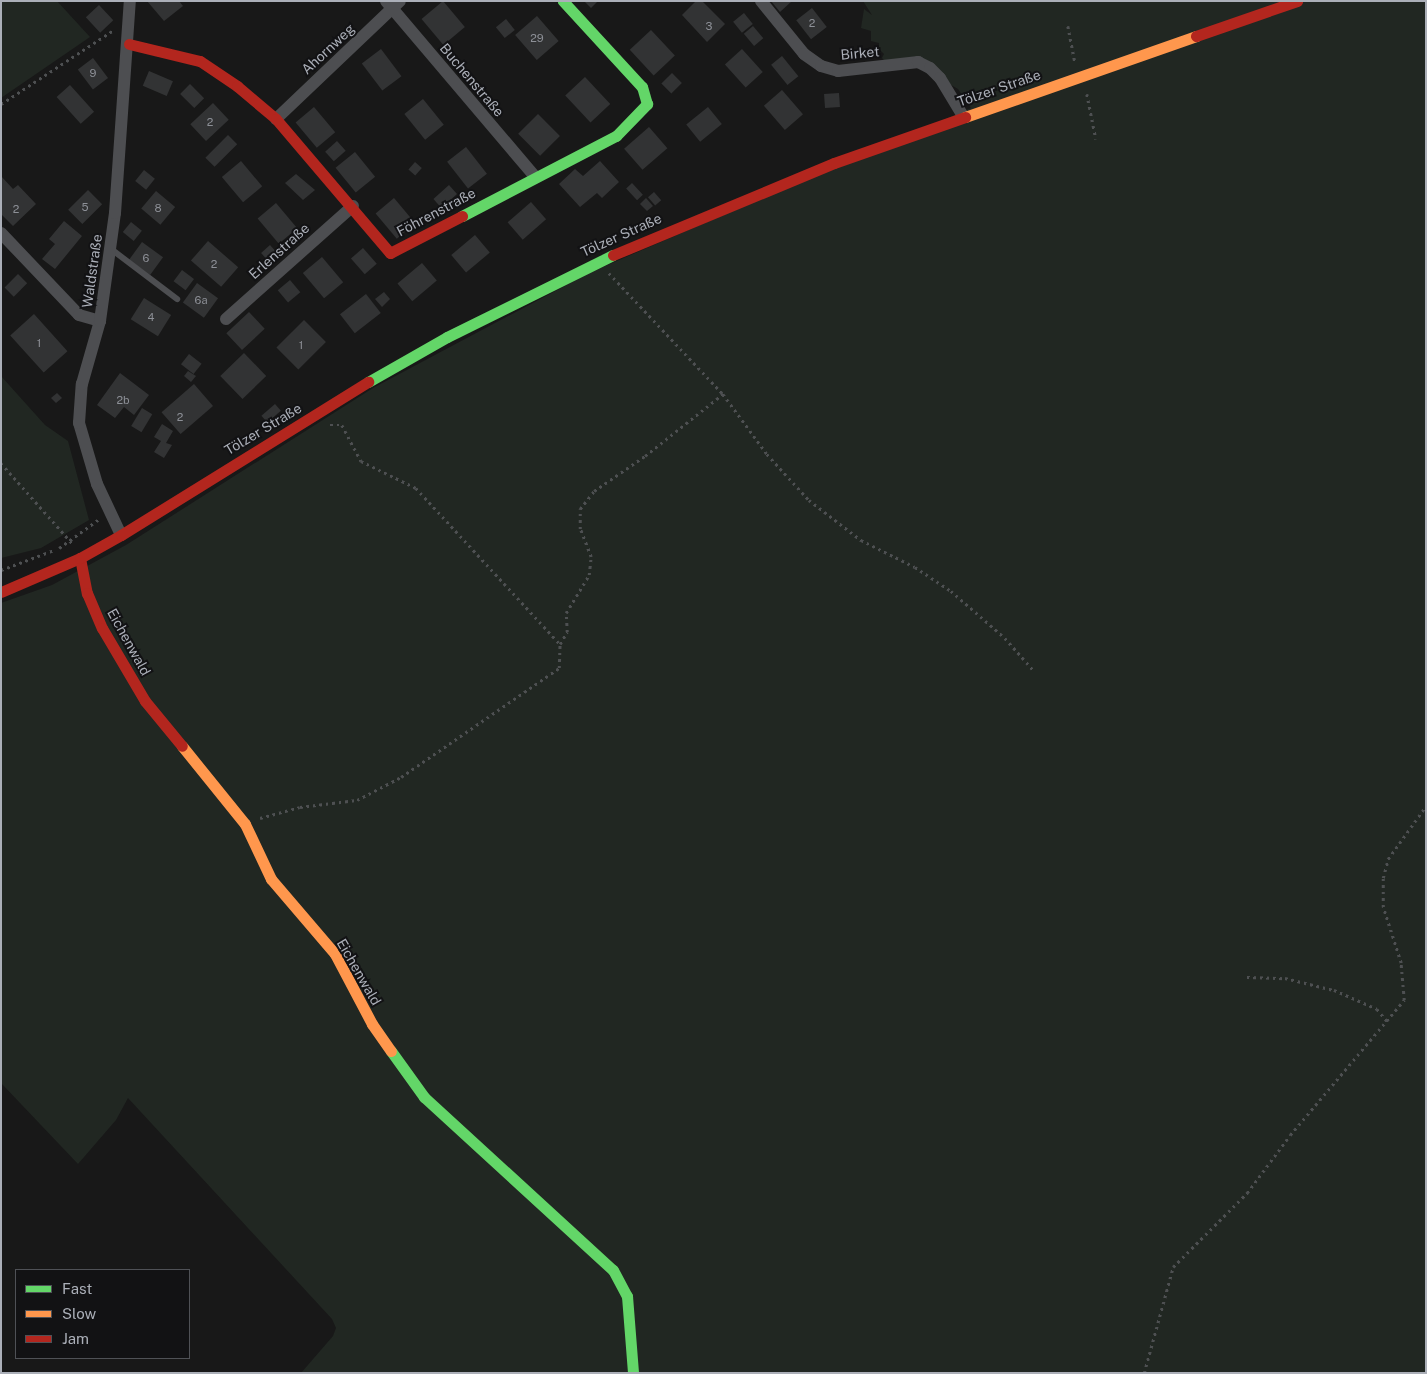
<!DOCTYPE html>
<meta charset="utf-8">
<style>
body{margin:0}
#map{position:relative;width:1427px;height:1374px;overflow:hidden;background:#181818;font-family:"Public Sans",sans-serif}
div>[style]{position:absolute}
.green>*{inset:0;background:#212722}
.building>*{inset:0;background:#323334;transform-origin:0 0}
.path>*{height:2.5px;margin-top:-1.25px;transform-origin:0;background:repeating-linear-gradient(90deg,#4e5052 0 2.5px,transparent 0 6.5px)}
.lane>*{height:6px;margin:-3px;padding:0 3px;transform-origin:3px;border-radius:3px;background:#4d4e51}
.street>*{height:12px;margin:-6px;padding:0 6px;transform-origin:6px;border-radius:6px;background:#4d4e51}
.fast>*{height:11px;margin:-5.5px;padding:0 5.5px;transform-origin:5.5px;border-radius:5.5px;background:#63d668}
.slow>*{height:11px;margin:-5.5px;padding:0 5.5px;transform-origin:5.5px;border-radius:5.5px;background:#ff974d}
.jam>*{height:11px;margin:-5.5px;padding:0 5.5px;transform-origin:5.5px;border-radius:5.5px;background:#b3261e}
span{translate:-50% -50%;white-space:nowrap;text-align:center;line-height:1.15;-webkit-text-stroke:4px #121214;paint-order:stroke}
.number-label{font-size:11px;color:#8d9097}
.number-label span{-webkit-text-stroke-width:0}
.street-label{font-size:14px;color:#abafb8}
.frame{position:absolute;inset:0;border:2px solid #abafb8;pointer-events:none}
.legend{position:absolute;left:15px;top:1269px;width:175px;height:90px;box-sizing:border-box;background:#121214;border:1px solid #4f5156;margin:0;padding:6px 9px;list-style:none;font-size:15px;color:#abafb8}
.legend li{display:flex;align-items:center;gap:10px;height:25px}
.legend b{width:25px;border:1px solid #4f5156}
</style>
<div id="map">
<div class="green">
<div style="clip-path:polygon(1px 1px,57px 1px,90px 37px,1px 98px)"></div>
<div style="clip-path:polygon(863px 1px,1426px 1px,1426px 1373px,301px 1373px,333px 1336px,336px 1328px,332px 1319px,128px 1098px,116px 1120px,78px 1164px,1px 1083px,1px 603px,52px 585px,126px 545px,373px 388px,589px 273px,971px 108px,958px 89px,920px 67px,886px 62px,882px 58px,884px 54px,879px 49px,879px 43px,871px 41px,871px 31px,861px 28px,864px 9px,872px 15px)"></div>
<div style="clip-path:polygon(1px 376px,45px 425px,68px 441px,89px 520px,41px 548px,1px 558px)"></div>
</div>
<div class="building">
<div style="clip-path:polygon(147px 1px,179px 1px,183px 6px,164px 21px)"></div>
<div style="left:443px;top:1px;width:34px;height:28px;rotate:50deg"></div>
<div style="clip-path:polygon(584px 1px,598px 1px,591px 8px)"></div>
<div style="clip-path:polygon(696px 1px,702px 1px,725px 24px,707px 42px,682px 15px)"></div>
<div style="clip-path:polygon(771px 1px,792px 1px,780px 12px)"></div>
<div style="left:99px;top:5px;width:21px;height:18px;rotate:47deg"></div>
<div style="left:812px;top:8px;width:24px;height:20px;rotate:52deg"></div>
<div style="left:744px;top:13px;width:14px;height:14px;rotate:51deg"></div>
<div style="left:537px;top:16px;width:33px;height:29px;rotate:49deg"></div>
<div style="left:506px;top:19px;width:14px;height:13px;rotate:51deg"></div>
<div style="left:753px;top:26px;width:16px;height:12px;rotate:50deg"></div>
<div style="left:651px;top:30px;width:35px;height:29px;rotate:47deg"></div>
<div style="left:381px;top:49px;width:34px;height:24px;rotate:53deg"></div>
<div style="left:742px;top:49px;width:31px;height:23px;rotate:48deg"></div>
<div style="left:782px;top:56px;width:26px;height:14px;rotate:51deg"></div>
<div style="left:93px;top:58px;width:25px;height:19px;rotate:53deg"></div>
<div style="left:149px;top:71px;width:26px;height:16px;rotate:23deg"></div>
<div style="left:672px;top:73px;width:14px;height:15px;rotate:45deg"></div>
<div style="left:585px;top:77px;width:37px;height:27px;rotate:47deg"></div>
<div style="left:190px;top:84px;width:20px;height:14px;rotate:45deg"></div>
<div style="left:70px;top:85px;width:36px;height:18px;rotate:48deg"></div>
<div style="left:782px;top:90px;width:32px;height:24px;rotate:49deg"></div>
<div style="left:839px;top:93px;width:14px;height:15px;rotate:86deg"></div>
<div style="left:423px;top:99px;width:33px;height:24px;rotate:51deg"></div>
<div style="left:213px;top:103px;width:23px;height:31px;rotate:47deg"></div>
<div style="left:314px;top:107px;width:33px;height:24px;rotate:50deg"></div>
<div style="left:708px;top:107px;width:22px;height:28px;rotate:51deg"></div>
<div style="left:538px;top:114px;width:31px;height:28px;rotate:45deg"></div>
<div style="left:649px;top:127px;width:28px;height:33px;rotate:49deg"></div>
<div style="left:228px;top:135px;width:13px;height:32px;rotate:45deg"></div>
<div style="left:337px;top:141px;width:13px;height:16px;rotate:48deg"></div>
<div style="left:466px;top:147px;width:34px;height:24px;rotate:52deg"></div>
<div style="left:355px;top:152px;width:32px;height:25px;rotate:51deg"></div>
<div style="left:241px;top:161px;width:33px;height:25px;rotate:50deg"></div>
<div style="clip-path:polygon(600px 161px,619px 182px,602px 198px,597px 193px,580px 207px,559px 184px,575px 169px,583px 176px)"></div>
<div style="left:415px;top:162px;width:9px;height:10px;rotate:41deg"></div>
<div style="left:144px;top:170px;width:14px;height:14px;rotate:39deg"></div>
<div style="clip-path:polygon(296px 174px,315px 190px,303px 200px,285px 183px)"></div>
<div style="clip-path:polygon(1px 176px,13px 189px,18px 185px,36px 204px,13px 226px,1px 214px)"></div>
<div style="left:632px;top:183px;width:16px;height:8px;rotate:47deg"></div>
<div style="left:449px;top:185px;width:12px;height:21px;rotate:48deg"></div>
<div style="left:88px;top:190px;width:20px;height:28px;rotate:45deg"></div>
<div style="left:156px;top:191px;width:25px;height:23px;rotate:40deg"></div>
<div style="left:654px;top:192px;width:11px;height:8px;rotate:49deg"></div>
<div style="left:394px;top:198px;width:33px;height:24px;rotate:50deg"></div>
<div style="clip-path:polygon(646px 198px,653px 206px,647px 211px,640px 204px)"></div>
<div style="left:531px;top:202px;width:23px;height:31px;rotate:49deg"></div>
<div style="left:276px;top:203px;width:33px;height:24px;rotate:50deg"></div>
<div style="clip-path:polygon(64px 221px,82px 236px,55px 269px,42px 259px,55px 244px,49px 239px)"></div>
<div style="left:131px;top:222px;width:14px;height:13px;rotate:39deg"></div>
<div style="left:475px;top:235px;width:23px;height:31px;rotate:50deg"></div>
<div style="left:208px;top:241px;width:40px;height:26px;rotate:41deg"></div>
<div style="left:142px;top:242px;width:26px;height:22px;rotate:36deg"></div>
<div style="left:270px;top:245px;width:12px;height:12px;rotate:48deg"></div>
<div style="left:363px;top:248px;width:21px;height:16px;rotate:49deg"></div>
<div style="left:322px;top:257px;width:33px;height:25px;rotate:50deg"></div>
<div style="left:422px;top:263px;width:23px;height:32px;rotate:50deg"></div>
<div style="left:182px;top:270px;width:15px;height:14px;rotate:37deg"></div>
<div style="left:18px;top:274px;width:13px;height:19px;rotate:45deg"></div>
<div style="left:290px;top:280px;width:16px;height:16px;rotate:50deg"></div>
<div style="left:197px;top:283px;width:26px;height:24px;rotate:36deg"></div>
<div style="clip-path:polygon(384px 292px,390px 299px,382px 307px,375px 299px)"></div>
<div style="left:366px;top:294px;width:24px;height:33px;rotate:52deg"></div>
<div style="left:144px;top:298px;width:32px;height:25px;rotate:32deg"></div>
<div style="left:249px;top:312px;width:23px;height:31px;rotate:47deg"></div>
<div style="left:34px;top:314px;width:50px;height:32px;rotate:48deg"></div>
<div style="left:304px;top:320px;width:31px;height:39px;rotate:45deg"></div>
<div style="left:244px;top:353px;width:32px;height:33px;rotate:46deg"></div>
<div style="left:189px;top:354px;width:16px;height:13px;rotate:38deg"></div>
<div style="clip-path:polygon(188px 371px,196px 376px,191px 382px,184px 376px)"></div>
<div style="clip-path:polygon(120px 373px,149px 395px,134px 415px,124px 407px,115px 418px,97px 405px)"></div>
<div style="left:194px;top:384px;width:29px;height:43px;rotate:49deg"></div>
<div style="clip-path:polygon(57px 393px,62px 398px,56px 403px,51px 398px)"></div>
<div style="left:275px;top:404px;width:9px;height:18px;rotate:49deg"></div>
<div style="left:142px;top:408px;width:12px;height:21px;rotate:31deg"></div>
<div style="clip-path:polygon(162px 424px,173px 431px,166px 443px,172px 445px,164px 458px,154px 452px,161px 441px,154px 437px)"></div>
</div>
<div class="path">
<div style="left:1068px;top:26px;width:37px;rotate:79deg"></div>
<div style="left:1087px;top:94px;width:46px;rotate:78.7deg"></div>
<div style="left:1px;top:104px;width:136px;rotate:-33.3deg"></div>
<div style="left:609px;top:273px;width:166px;rotate:46.7deg"></div>
<div style="left:330px;top:425px;width:12px"></div>
<div style="left:342px;top:425px;width:41px;rotate:62.2deg"></div>
<div style="left:361px;top:461px;width:61px;rotate:26.1deg"></div>
<div style="left:416px;top:488px;width:212px;rotate:47.3deg"></div>
<div style="left:1px;top:463px;width:108px;rotate:48.4deg"></div>
<div style="left:59px;top:548px;width:49px;rotate:-35.9deg"></div>
<div style="left:1px;top:570px;width:57px;rotate:-20.7deg"></div>
<div style="left:260px;top:818px;width:41px;rotate:-15.4deg"></div>
<div style="left:300px;top:807px;width:57px;rotate:-7deg"></div>
<div style="left:357px;top:800px;width:50px;rotate:-27.6deg"></div>
<div style="left:401px;top:777px;width:192px;rotate:-34.6deg"></div>
<div style="left:559px;top:668px;width:24px;rotate:-88deg"></div>
<div style="left:560px;top:644px;width:14px;rotate:-60deg"></div>
<div style="left:567px;top:632px;width:19px;rotate:-93deg"></div>
<div style="left:566px;top:613px;width:44px;rotate:-58.8deg"></div>
<div style="left:589px;top:575px;width:18px;rotate:-84deg"></div>
<div style="left:591px;top:557px;width:30px;rotate:-111deg"></div>
<div style="left:580px;top:529px;width:20px;rotate:-90deg"></div>
<div style="left:580px;top:509px;width:23px;rotate:-52deg"></div>
<div style="left:594px;top:491px;width:62px;rotate:-34.5deg"></div>
<div style="left:645px;top:456px;width:100px;rotate:-38.5deg"></div>
<div style="left:723px;top:394px;width:74px;rotate:53.7deg"></div>
<div style="left:767px;top:454px;width:62px;rotate:47.6deg"></div>
<div style="left:809px;top:500px;width:66px;rotate:37.6deg"></div>
<div style="left:861px;top:540px;width:60px;rotate:26.6deg"></div>
<div style="left:915px;top:567px;width:43px;rotate:33.7deg"></div>
<div style="left:951px;top:591px;width:72px;rotate:41deg"></div>
<div style="left:1005px;top:638px;width:45px;rotate:48.6deg"></div>
<div style="left:1247px;top:977px;width:38px;rotate:2deg"></div>
<div style="left:1285px;top:978px;width:50px;rotate:13.8deg"></div>
<div style="left:1334px;top:990px;width:47px;rotate:23.8deg"></div>
<div style="left:1377px;top:1009px;width:16px;rotate:50deg"></div>
<div style="left:1144px;top:1373px;width:110px;rotate:-74.7deg"></div>
<div style="left:1173px;top:1267px;width:105px;rotate:-45deg"></div>
<div style="left:1247px;top:1193px;width:72px;rotate:-53.4deg"></div>
<div style="left:1290px;top:1135px;width:177px;rotate:-49.8deg"></div>
<div style="left:1404px;top:1000px;width:37px;rotate:-95deg"></div>
<div style="left:1401px;top:963px;width:59px;rotate:-107.8deg"></div>
<div style="left:1383px;top:907px;width:29px;rotate:-90deg"></div>
<div style="left:1383px;top:878px;width:20px;rotate:-75deg"></div>
<div style="left:1388px;top:859px;width:65px;rotate:-54.4deg"></div>
</div>
<div class="lane">
<div style="left:111px;top:249px;width:83px;rotate:37.1deg"></div>
</div>
<div class="street">
<div style="left:386px;top:1px;width:231px;rotate:49.7deg"></div>
<div style="left:761px;top:1px;width:68px;rotate:50.9deg"></div>
<div style="left:804px;top:54px;width:21px;rotate:35deg"></div>
<div style="left:821px;top:66px;width:18px;rotate:16deg"></div>
<div style="left:838px;top:71px;width:81px;rotate:-6.4deg"></div>
<div style="left:918px;top:62px;width:13px;rotate:27deg"></div>
<div style="left:930px;top:68px;width:14px;rotate:45deg"></div>
<div style="left:940px;top:78px;width:44px;rotate:58.8deg"></div>
<div style="left:276px;top:119px;width:171px;rotate:-43.6deg"></div>
<div style="left:1px;top:233px;width:113px;rotate:46.4deg"></div>
<div style="left:79px;top:315px;width:22px;rotate:16deg"></div>
<div style="left:226px;top:319px;width:170px;rotate:-41.7deg"></div>
<div style="left:121px;top:535px;width:56px;rotate:-115.2deg"></div>
<div style="left:97px;top:484px;width:64px;rotate:-106.4deg"></div>
<div style="left:79px;top:423px;width:39px;rotate:-86deg"></div>
<div style="left:82px;top:384px;width:66px;rotate:-74.1deg"></div>
<div style="left:100px;top:321px;width:109px;rotate:-82.1deg"></div>
<div style="left:115px;top:213px;width:213px;rotate:-86deg"></div>
</div>
<div class="fast">
<div style="left:462px;top:216px;width:174px;rotate:-27.5deg"></div>
<div style="left:616px;top:136px;width:45px;rotate:-45.9deg"></div>
<div style="left:647px;top:104px;width:18px;rotate:-106deg"></div>
<div style="left:642px;top:87px;width:117px;rotate:-132.6deg"></div>
<div style="left:368px;top:382px;width:91px;rotate:-29.7deg"></div>
<div style="left:447px;top:337px;width:185px;rotate:-26.3deg"></div>
<div style="left:391px;top:1051px;width:57px;rotate:54.3deg"></div>
<div style="left:424px;top:1097px;width:256px;rotate:42.5deg"></div>
<div style="left:613px;top:1270px;width:30px;rotate:62deg"></div>
<div style="left:627px;top:1296px;width:77px;rotate:85.5deg"></div>
</div>
<div class="slow">
<div style="left:965px;top:117px;width:245px;rotate:-19.3deg"></div>
<div style="left:182px;top:746px;width:100px;rotate:51.1deg"></div>
<div style="left:245px;top:824px;width:61px;rotate:64.7deg"></div>
<div style="left:271px;top:879px;width:99px;rotate:49.5deg"></div>
<div style="left:335px;top:954px;width:79px;rotate:62.1deg"></div>
<div style="left:372px;top:1024px;width:33px;rotate:55deg"></div>
</div>
<div class="jam">
<div style="left:1196px;top:36px;width:107px;rotate:-19.1deg"></div>
<div style="left:129px;top:44px;width:73px;rotate:13.5deg"></div>
<div style="left:200px;top:61px;width:45px;rotate:34deg"></div>
<div style="left:237px;top:86px;width:51px;rotate:40.2deg"></div>
<div style="left:276px;top:119px;width:176px;rotate:49.6deg"></div>
<div style="left:390px;top:253px;width:81px;rotate:-27.2deg"></div>
<div style="left:613px;top:255px;width:239px;rotate:-22.6deg"></div>
<div style="left:834px;top:163px;width:139px;rotate:-19.3deg"></div>
<div style="left:80px;top:558px;width:36px;rotate:79deg"></div>
<div style="left:87px;top:593px;width:38px;rotate:67deg"></div>
<div style="left:102px;top:628px;width:85px;rotate:59.5deg"></div>
<div style="left:145px;top:701px;width:58px;rotate:50.6deg"></div>
<div style="left:1px;top:592px;width:86px;rotate:-23.3deg"></div>
<div style="left:80px;top:558px;width:47px;rotate:-29.3deg"></div>
<div style="left:121px;top:535px;width:291px;rotate:-31.8deg"></div>
</div>
<div class="number-label">
<span style="left:812px;top:23px">2</span>
<span style="left:709px;top:26px">3</span>
<span style="left:537px;top:38px">29</span>
<span style="left:93px;top:73px">9</span>
<span style="left:210px;top:122px">2</span>
<span style="left:85px;top:207px">5</span>
<span style="left:158px;top:208px">8</span>
<span style="left:16px;top:209px">2</span>
<span style="left:146px;top:258px">6</span>
<span style="left:214px;top:264px">2</span>
<span style="left:201px;top:300px">6a</span>
<span style="left:151px;top:317px">4</span>
<span style="left:39px;top:343px">1</span>
<span style="left:301px;top:345px">1</span>
<span style="left:123px;top:400px">2b</span>
<span style="left:180px;top:417px">2</span>
</div>
<div class="street-label">
<span style="left:328px;top:49px;rotate:-43deg">Ahornweg</span>
<span style="left:860px;top:53px;rotate:-5deg">Birket</span>
<span style="left:472px;top:80px;rotate:50deg">Buchenstraße</span>
<span style="left:999px;top:88px;rotate:-19deg">Tölzer Straße</span>
<span style="left:436px;top:212px;rotate:-28deg">Föhrenstraße</span>
<span style="left:621px;top:235px;rotate:-24deg">Tölzer Straße</span>
<span style="left:279px;top:251px;rotate:-42deg">Erlenstraße</span>
<span style="left:92px;top:271px;rotate:-82deg">Waldstraße</span>
<span style="left:263px;top:429px;rotate:-31deg">Tölzer Straße</span>
<span style="left:129px;top:642px;rotate:61deg">Eichenwald</span>
<span style="left:359px;top:972px;rotate:60deg">Eichenwald</span>
</div>
<div class="frame"></div>
<ul class="legend">
<li><b style="height:6px;background:#63d668"></b>Fast</li>
<li><b style="height:6px;background:#ff974d"></b>Slow</li>
<li><b style="height:6px;background:#b3261e"></b>Jam</li>
</ul>
</div>
